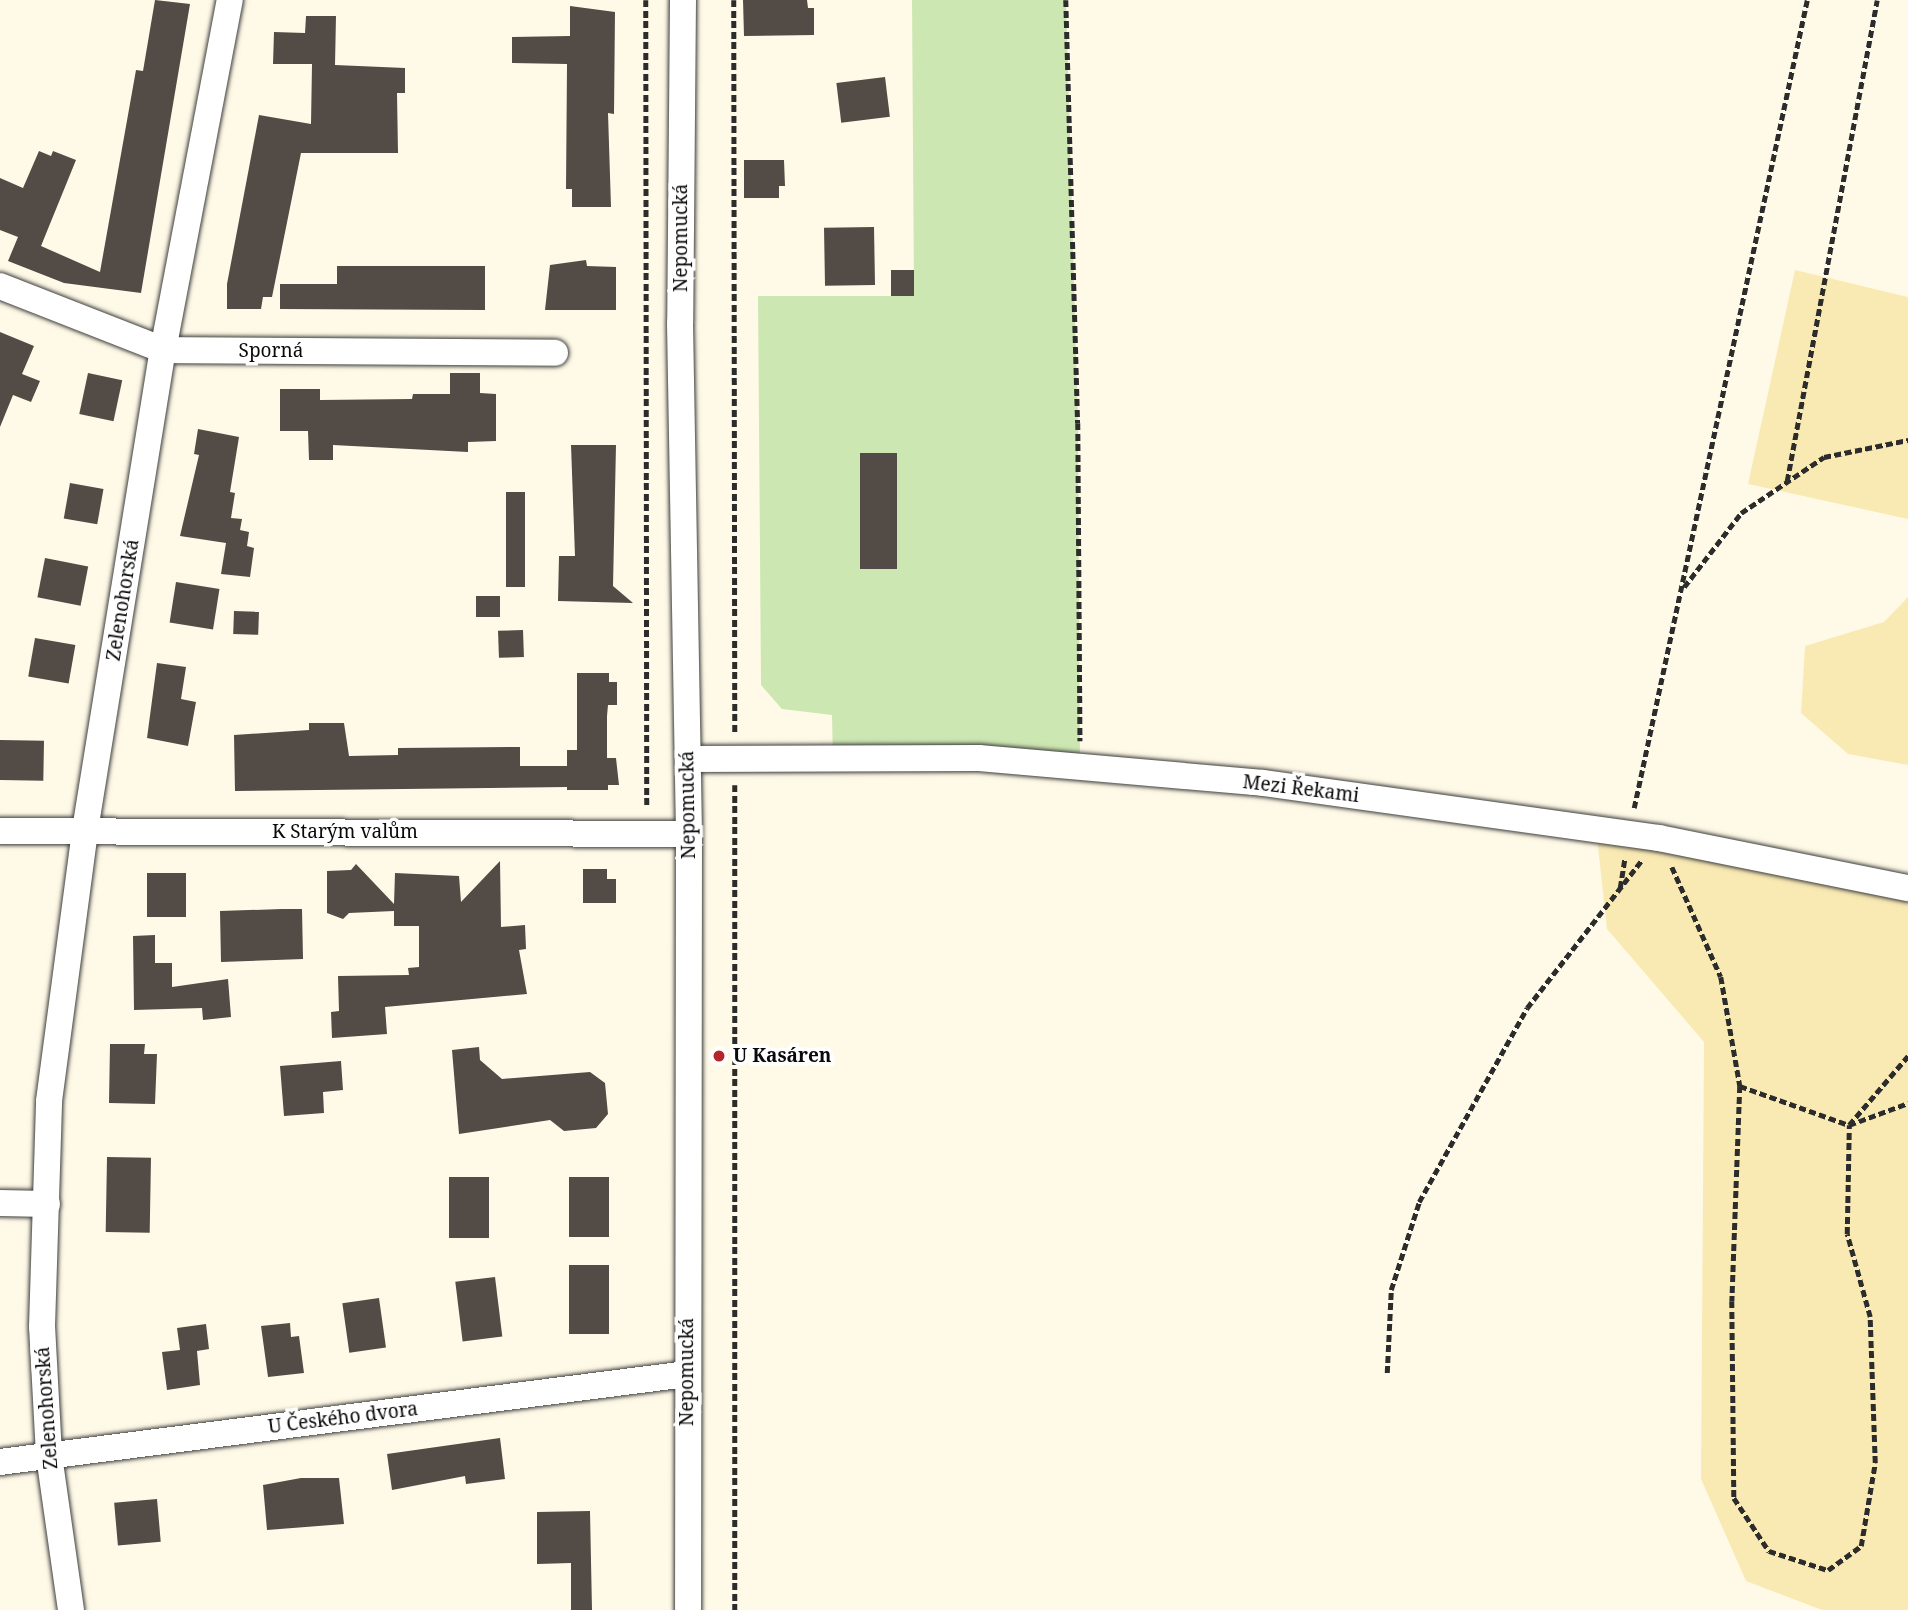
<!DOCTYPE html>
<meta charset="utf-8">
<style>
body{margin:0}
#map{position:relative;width:1908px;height:1610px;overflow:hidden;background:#fffae7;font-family:"Noto Serif",serif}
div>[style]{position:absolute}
.green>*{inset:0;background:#cde7b3}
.sand>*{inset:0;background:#f9eab4}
.building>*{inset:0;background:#524b46;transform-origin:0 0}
.path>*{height:4.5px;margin-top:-2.25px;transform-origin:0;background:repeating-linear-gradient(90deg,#2c2c2c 0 7px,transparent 0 10.5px)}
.roads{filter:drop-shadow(0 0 2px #3d3d3d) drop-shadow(0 0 2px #3d3d3d)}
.minor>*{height:26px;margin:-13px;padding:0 13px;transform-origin:13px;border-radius:13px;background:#fff}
.dots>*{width:19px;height:19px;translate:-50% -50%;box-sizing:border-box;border:4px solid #fff;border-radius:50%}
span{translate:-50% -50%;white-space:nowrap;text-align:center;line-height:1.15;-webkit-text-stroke:7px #fff;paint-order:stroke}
.street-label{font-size:19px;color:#0a0a0a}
.poi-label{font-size:19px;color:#0a0a0a;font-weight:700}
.left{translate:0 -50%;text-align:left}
</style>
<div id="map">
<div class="green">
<div style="clip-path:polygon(912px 0,1066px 0,1078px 423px,1080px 767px,833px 760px,832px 715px,782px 709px,761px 685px,758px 296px,914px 296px)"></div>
</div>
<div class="sand">
<div style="clip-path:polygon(1795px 270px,1908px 297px,1908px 519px,1748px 484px)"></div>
<div style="clip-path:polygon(1908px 597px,1908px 765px,1848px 754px,1801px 713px,1805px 646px,1884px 622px)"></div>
<div style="clip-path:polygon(1596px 829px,1908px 888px,1908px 1610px,1822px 1610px,1746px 1581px,1701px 1479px,1704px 1042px,1607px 929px)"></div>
</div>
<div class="building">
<div style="clip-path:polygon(155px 0,190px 4px,141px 293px,64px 283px,8px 261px,18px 237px,0 230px,0 178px,23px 188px,39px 151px,51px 156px,53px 151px,76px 160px,41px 246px,100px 272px,136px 70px,143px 71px)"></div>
<div style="clip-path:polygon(743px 0,807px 0,808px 8px,814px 8px,814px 35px,744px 36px)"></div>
<div style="clip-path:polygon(570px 6px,615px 12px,614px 114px,608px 113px,611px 207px,572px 207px,572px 189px,566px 189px,567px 64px,512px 63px,512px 37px,570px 36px)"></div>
<div style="clip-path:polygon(306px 16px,336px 16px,335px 65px,405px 68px,405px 93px,397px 93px,398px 153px,301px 153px,272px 297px,263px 297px,261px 309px,227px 309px,227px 284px,259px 115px,311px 124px,312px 64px,273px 64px,274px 32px,305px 33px)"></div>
<div style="left:885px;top:77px;width:40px;height:49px;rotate:83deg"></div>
<div style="clip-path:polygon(744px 160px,784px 160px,785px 186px,779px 186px,779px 198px,744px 198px)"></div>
<div style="left:874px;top:227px;width:58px;height:50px;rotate:89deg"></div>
<div style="clip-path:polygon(586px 260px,587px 266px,616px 267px,616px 310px,545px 310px,550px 265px)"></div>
<div style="clip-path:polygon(337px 266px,485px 266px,485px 310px,280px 309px,280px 284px,337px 284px)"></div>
<div style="left:914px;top:270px;width:26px;height:23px;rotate:90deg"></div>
<div style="clip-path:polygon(0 332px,34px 346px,22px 374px,40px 381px,31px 402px,13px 395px,0 427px)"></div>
<div style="left:88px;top:373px;width:35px;height:42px;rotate:12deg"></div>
<div style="clip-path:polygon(450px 373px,480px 373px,480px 393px,496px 394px,496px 441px,468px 442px,468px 452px,333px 445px,333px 460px,309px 460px,308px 431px,280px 431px,280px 389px,320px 389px,320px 400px,412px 399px,413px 394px,450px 394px)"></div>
<div style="clip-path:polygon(198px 429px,239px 437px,230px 492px,235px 493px,231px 518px,242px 519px,240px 530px,249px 532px,247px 546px,254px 548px,250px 577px,221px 574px,226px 543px,180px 536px,199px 455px,194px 454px)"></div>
<div style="clip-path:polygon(571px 445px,616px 445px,613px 586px,633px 603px,558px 601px,559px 556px,575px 556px)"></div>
<div style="left:860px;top:453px;width:37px;height:116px"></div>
<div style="left:70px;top:483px;width:34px;height:36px;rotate:10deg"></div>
<div style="left:506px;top:492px;width:19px;height:95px"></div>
<div style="left:45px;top:558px;width:44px;height:40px;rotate:11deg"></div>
<div style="left:176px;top:582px;width:44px;height:41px;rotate:9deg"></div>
<div style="left:476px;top:596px;width:24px;height:21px"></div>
<div style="left:234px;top:611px;width:25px;height:23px;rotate:2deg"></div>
<div style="left:523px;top:630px;width:27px;height:25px;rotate:88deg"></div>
<div style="left:35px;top:638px;width:41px;height:39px;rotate:10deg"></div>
<div style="clip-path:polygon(157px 663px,186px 667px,181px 699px,196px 702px,188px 746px,147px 738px)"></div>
<div style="clip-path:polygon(577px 673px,609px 673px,609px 682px,617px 682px,617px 705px,608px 705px,607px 716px,607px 758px,616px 758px,619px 785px,608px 785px,608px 790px,567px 790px,567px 787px,235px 791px,234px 735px,309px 730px,309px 723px,344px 723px,349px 756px,398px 755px,398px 748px,520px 747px,520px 766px,567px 766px,567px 750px,577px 750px)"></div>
<div style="left:0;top:740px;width:44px;height:40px;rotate:1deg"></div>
<div style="clip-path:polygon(500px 861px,501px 927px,525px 925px,526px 949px,519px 950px,527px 994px,385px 1007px,387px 1034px,332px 1038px,331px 1012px,339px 1011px,338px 976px,409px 975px,408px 968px,419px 967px,419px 926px,394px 926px,394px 911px,349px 913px,343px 919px,327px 913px,327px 871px,351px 870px,356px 864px,394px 904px,395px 873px,459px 876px,461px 902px)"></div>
<div style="clip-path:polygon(583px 869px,607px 869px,607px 879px,616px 879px,616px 903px,583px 903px)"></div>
<div style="left:147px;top:873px;width:39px;height:44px"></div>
<div style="clip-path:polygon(282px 909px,302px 909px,303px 959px,221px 962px,220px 911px)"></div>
<div style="clip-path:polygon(155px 935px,155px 963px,172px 963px,172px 987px,228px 979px,231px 1017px,203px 1020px,202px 1008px,134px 1010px,133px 936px)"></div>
<div style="clip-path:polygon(110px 1044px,145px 1044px,144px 1054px,157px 1054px,155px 1104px,109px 1103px)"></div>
<div style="clip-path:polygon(479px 1047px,480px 1060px,502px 1079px,590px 1072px,605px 1083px,608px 1114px,596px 1128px,564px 1131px,550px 1120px,459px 1134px,452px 1050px)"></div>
<div style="clip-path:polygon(341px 1061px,343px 1090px,323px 1092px,324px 1113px,284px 1116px,280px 1066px)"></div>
<div style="left:107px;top:1157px;width:44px;height:75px;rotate:1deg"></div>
<div style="left:449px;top:1177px;width:40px;height:61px"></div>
<div style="left:569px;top:1177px;width:40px;height:60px"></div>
<div style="left:609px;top:1265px;width:69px;height:40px;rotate:90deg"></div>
<div style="left:495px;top:1277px;width:60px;height:40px;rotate:83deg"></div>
<div style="left:379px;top:1298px;width:50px;height:37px;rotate:82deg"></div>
<div style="clip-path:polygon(290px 1323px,291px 1337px,299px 1336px,304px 1373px,268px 1377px,261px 1326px)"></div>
<div style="clip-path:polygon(206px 1324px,209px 1349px,197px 1351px,200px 1385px,167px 1390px,162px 1352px,180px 1350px,177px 1328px)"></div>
<div style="clip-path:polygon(500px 1438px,505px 1479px,466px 1484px,465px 1476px,392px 1490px,387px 1454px)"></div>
<div style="clip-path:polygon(301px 1478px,339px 1478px,344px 1524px,267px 1530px,263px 1485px)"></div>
<div style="left:157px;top:1499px;width:43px;height:43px;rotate:85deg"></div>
<div style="clip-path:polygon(590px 1511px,592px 1610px,571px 1610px,571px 1563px,537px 1564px,537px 1512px)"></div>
</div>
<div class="path">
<div style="left:646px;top:0;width:808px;rotate:89.93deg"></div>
<div style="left:734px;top:0;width:734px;rotate:89.92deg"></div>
<div style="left:1066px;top:0;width:423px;rotate:88.4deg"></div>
<div style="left:1078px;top:423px;width:318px;rotate:89.6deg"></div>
<div style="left:1787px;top:481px;width:489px;rotate:-79.4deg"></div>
<div style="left:1684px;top:587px;width:93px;rotate:-52.4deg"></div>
<div style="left:1741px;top:513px;width:100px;rotate:-34deg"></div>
<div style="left:1824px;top:457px;width:86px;rotate:-11.4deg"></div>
<div style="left:735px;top:785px;width:825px;rotate:90deg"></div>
<div style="left:1634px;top:808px;width:826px;rotate:-77.91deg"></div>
<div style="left:1672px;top:867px;width:120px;rotate:66deg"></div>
<div style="left:1721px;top:977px;width:111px;rotate:80.1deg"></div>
<div style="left:1740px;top:1086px;width:215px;rotate:92.1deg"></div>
<div style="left:1732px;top:1301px;width:197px;rotate:89.4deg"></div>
<div style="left:1734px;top:1498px;width:64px;rotate:56.6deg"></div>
<div style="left:1769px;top:1551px;width:62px;rotate:17.9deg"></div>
<div style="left:1828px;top:1570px;width:41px;rotate:-36deg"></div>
<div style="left:1861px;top:1546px;width:84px;rotate:-80.4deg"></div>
<div style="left:1875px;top:1463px;width:146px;rotate:-92deg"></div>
<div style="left:1870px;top:1317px;width:86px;rotate:-105.5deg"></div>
<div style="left:1847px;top:1234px;width:109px;rotate:-88.9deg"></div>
<div style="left:1849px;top:1125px;width:91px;rotate:-49.5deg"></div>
<div style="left:1620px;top:888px;width:30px;rotate:-81deg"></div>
<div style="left:1740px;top:1086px;width:116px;rotate:19.7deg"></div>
<div style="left:1849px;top:1125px;width:63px;rotate:-20.4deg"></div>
<div style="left:1387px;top:1373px;width:83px;rotate:-87.2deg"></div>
<div style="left:1391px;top:1290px;width:92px;rotate:-72.3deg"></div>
<div style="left:1419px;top:1202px;width:222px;rotate:-60.9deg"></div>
<div style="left:1527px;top:1008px;width:186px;rotate:-52.2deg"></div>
</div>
<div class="roads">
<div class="minor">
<div style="left:683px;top:0;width:323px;rotate:90.5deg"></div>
<div style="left:680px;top:323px;width:511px;rotate:88.99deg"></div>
<div style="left:689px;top:834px;width:776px;rotate:90.07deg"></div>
<div style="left:0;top:286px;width:175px;rotate:21.4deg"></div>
<div style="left:163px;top:350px;width:392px;rotate:0.4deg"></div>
<div style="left:688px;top:759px;width:291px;rotate:-0.2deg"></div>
<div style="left:979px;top:758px;width:285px;rotate:5deg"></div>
<div style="left:1263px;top:783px;width:400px;rotate:7.9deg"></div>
<div style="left:1659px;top:838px;width:254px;rotate:11.4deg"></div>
<div style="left:0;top:831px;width:689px;rotate:0.25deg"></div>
<div style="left:0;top:1203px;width:47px;rotate:1.2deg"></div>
<div style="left:0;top:1462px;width:693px;rotate:-7.3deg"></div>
<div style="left:71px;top:1610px;width:157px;rotate:-98.1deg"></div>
<div style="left:49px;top:1455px;width:128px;rotate:-93.1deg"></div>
<div style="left:42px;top:1327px;width:226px;rotate:-88.2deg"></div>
<div style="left:49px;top:1101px;width:273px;rotate:-82.4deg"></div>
<div style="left:85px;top:830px;width:486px;rotate:-80.8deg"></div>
<div style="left:163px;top:350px;width:356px;rotate:-79.2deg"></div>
</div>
</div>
<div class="dots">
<div style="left:719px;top:1056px;background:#b5262c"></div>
</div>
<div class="street-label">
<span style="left:681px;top:238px;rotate:-90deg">Nepomucká</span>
<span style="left:271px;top:351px">Sporná</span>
<span style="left:123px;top:600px;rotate:-81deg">Zelenohorská</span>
<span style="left:1301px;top:789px;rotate:7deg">Mezi Řekami</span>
<span style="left:688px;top:805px;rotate:-91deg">Nepomucká</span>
<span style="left:345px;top:832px">K Starým valům</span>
<span style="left:687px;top:1372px;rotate:-90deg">Nepomucká</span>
<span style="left:47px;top:1408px;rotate:-94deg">Zelenohorská</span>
<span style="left:343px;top:1418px;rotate:-7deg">U Českého dvora</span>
</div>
<div class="poi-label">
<span class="left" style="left:733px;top:1056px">U Kasáren</span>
</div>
</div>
